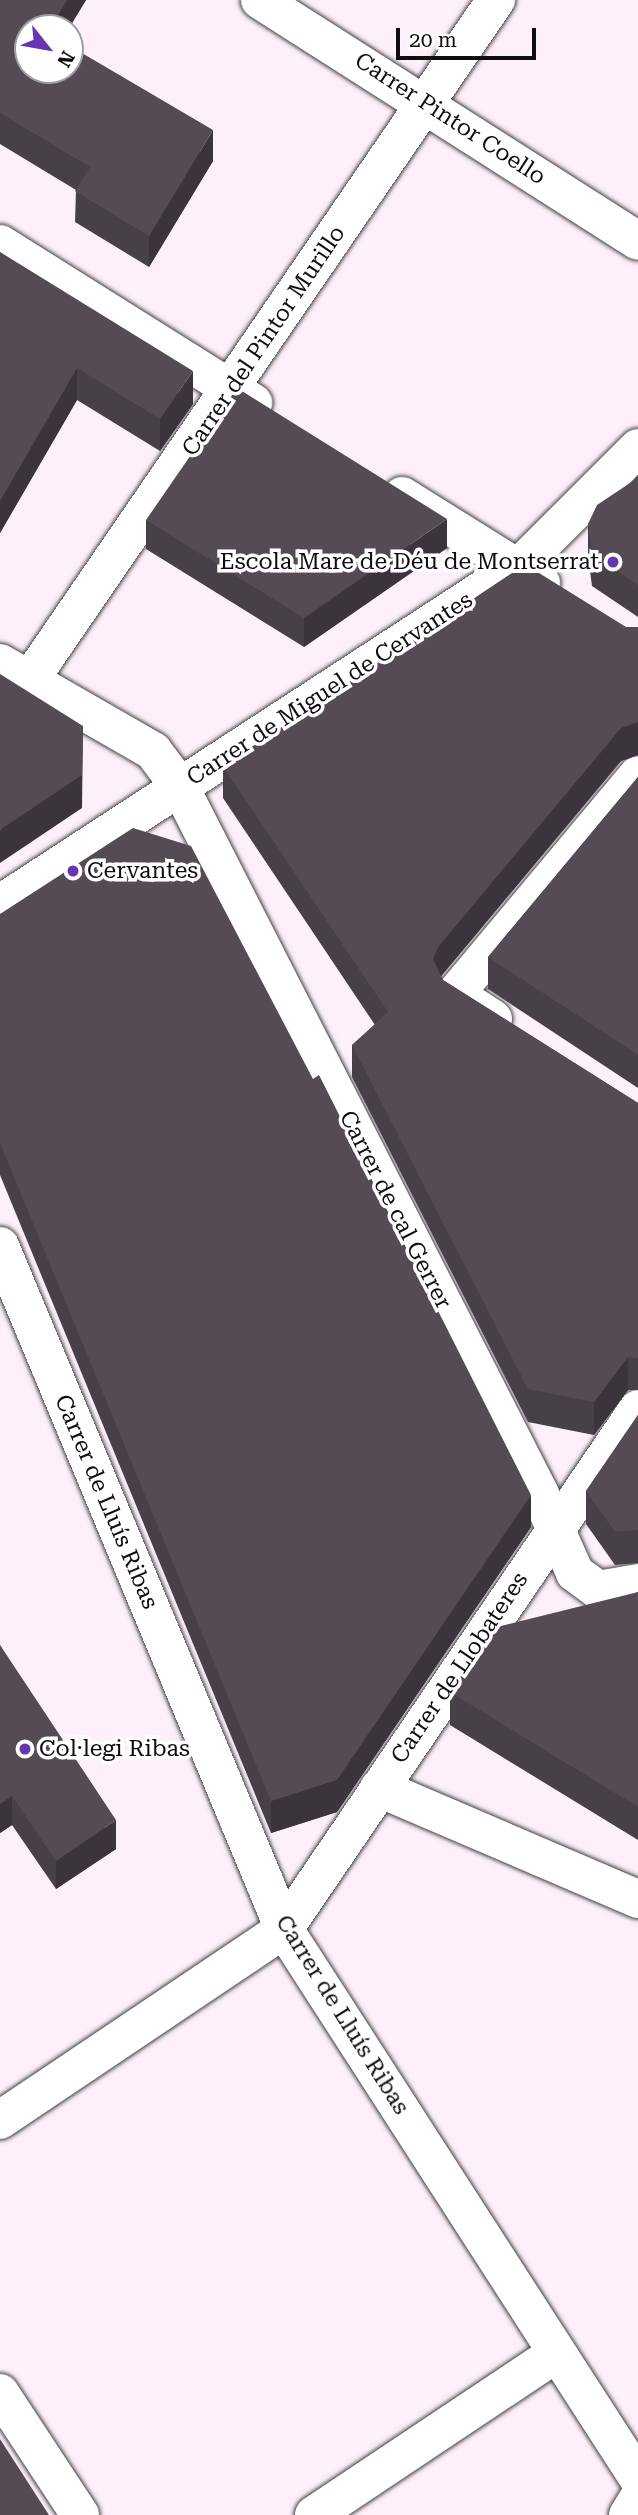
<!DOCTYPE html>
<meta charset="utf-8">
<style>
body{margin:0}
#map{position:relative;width:638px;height:2515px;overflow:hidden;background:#fdf0fa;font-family:"Roboto Serif",serif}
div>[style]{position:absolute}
.roads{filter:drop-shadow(0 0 2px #414141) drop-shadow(0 0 2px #414141)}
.minor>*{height:38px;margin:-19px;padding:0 19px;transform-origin:19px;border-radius:19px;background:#fff}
.tertiary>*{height:38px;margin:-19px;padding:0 19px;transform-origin:19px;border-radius:19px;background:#fff}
.wall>*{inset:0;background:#484049}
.shaded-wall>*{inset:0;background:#3b343c}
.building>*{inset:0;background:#544b55}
.dots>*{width:19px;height:19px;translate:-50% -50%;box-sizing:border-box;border:4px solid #fff;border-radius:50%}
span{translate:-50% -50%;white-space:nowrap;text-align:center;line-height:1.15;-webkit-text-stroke:7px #fff;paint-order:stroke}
.street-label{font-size:23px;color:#0e0e0e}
.poi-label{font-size:23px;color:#0e0e0e}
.right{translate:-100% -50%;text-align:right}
.left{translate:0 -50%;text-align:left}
.north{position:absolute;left:14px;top:14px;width:70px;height:70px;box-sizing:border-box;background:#fff;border:2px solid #9f9f9f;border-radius:50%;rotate:121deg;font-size:19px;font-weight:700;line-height:28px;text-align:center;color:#0e0e0e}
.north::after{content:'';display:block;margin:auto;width:24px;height:32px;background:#6735af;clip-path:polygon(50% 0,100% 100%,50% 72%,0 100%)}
.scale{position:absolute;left:396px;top:28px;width:140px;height:32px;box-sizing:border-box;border:4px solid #0e0e0e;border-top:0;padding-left:9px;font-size:21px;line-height:24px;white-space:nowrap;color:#0e0e0e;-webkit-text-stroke:5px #fff;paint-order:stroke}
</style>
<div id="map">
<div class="roads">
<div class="minor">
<div style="left:260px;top:0;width:448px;rotate:32.5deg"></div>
<div style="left:0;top:244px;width:299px;rotate:32.1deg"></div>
<div style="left:402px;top:496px;width:164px;rotate:32deg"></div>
<div style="left:0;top:663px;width:177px;rotate:29.9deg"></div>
<div style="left:153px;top:751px;width:45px;rotate:53.1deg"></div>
<div style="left:180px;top:787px;width:793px;rotate:63.02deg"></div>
<div style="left:540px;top:1494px;width:86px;rotate:66.1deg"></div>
<div style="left:575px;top:1573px;width:29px;rotate:36deg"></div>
<div style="left:598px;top:1590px;width:41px;rotate:-9.9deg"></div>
<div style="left:29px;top:681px;width:826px;rotate:-55.56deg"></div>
<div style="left:493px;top:1019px;width:45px;rotate:-146.7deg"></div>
<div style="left:455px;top:994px;width:285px;rotate:-50.1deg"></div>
<div style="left:0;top:1246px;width:740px;rotate:67.42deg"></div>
<div style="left:284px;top:1929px;width:653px;rotate:57.19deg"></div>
<div style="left:379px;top:1788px;width:282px;rotate:23.2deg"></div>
<div style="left:0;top:2120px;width:342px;rotate:-33.9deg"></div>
<div style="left:284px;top:1929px;width:629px;rotate:-55.75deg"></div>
<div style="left:0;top:2393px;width:146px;rotate:56.7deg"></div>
<div style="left:314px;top:2515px;width:292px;rotate:-33.7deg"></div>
<div style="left:628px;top:2515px;width:19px;rotate:-58deg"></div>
</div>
<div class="tertiary">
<div style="left:0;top:904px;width:623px;rotate:-33.08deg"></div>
<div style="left:522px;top:564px;width:164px;rotate:-45deg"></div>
</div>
</div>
<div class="wall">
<div style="clip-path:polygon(0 0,86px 0,69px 28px,28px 28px,213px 161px,149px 267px,75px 222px,76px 190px,0 144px)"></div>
<div style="clip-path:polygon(0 252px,193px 404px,160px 451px,77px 400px,0 533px)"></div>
<div style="clip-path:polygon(638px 475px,638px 617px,592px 586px,588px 556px,588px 524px,633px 481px)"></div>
<div style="clip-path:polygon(146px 520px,447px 548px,304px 647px,146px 549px)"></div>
<div style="clip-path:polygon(626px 627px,638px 627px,638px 755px,621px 761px,441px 976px,443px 980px,638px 1103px,638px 1390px,628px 1390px,594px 1435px,528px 1422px,352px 1077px,352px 1045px,375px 1025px,223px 798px,223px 766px)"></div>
<div style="clip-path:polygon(638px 777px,638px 1088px,488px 989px,488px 957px)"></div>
<div style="clip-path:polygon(0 914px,531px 1527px,337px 1812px,271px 1833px,0 1175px)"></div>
<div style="clip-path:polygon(638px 1415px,638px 1563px,615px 1565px,586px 1524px,586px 1491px)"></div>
<div style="clip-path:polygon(638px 1592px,638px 1840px,450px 1725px,450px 1692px)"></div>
<div style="clip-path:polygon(0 1645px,116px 1849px,56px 1889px,12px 1825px,0 1833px)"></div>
</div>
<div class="shaded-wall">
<div style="clip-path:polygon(67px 0,86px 0,69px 28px,50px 28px)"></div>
<div style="clip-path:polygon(213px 130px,213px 161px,149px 267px,149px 236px)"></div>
<div style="clip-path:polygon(77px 368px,77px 400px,0 533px,0 501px)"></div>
<div style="clip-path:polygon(193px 371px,193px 404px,160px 451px,160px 419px)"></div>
<div style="clip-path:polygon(447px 519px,447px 548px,304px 647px,304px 618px)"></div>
<div style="clip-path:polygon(638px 722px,638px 755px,621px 761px,438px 980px,433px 959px,438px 947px,621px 728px)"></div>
<div style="clip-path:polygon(83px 726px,82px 808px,0 863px,0 830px)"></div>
<div style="clip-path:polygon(628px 1357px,628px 1390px,594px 1435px,594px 1402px)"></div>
<div style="clip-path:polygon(531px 1495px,531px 1527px,337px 1812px,271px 1833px,271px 1801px)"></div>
<div style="clip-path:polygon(12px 1796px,12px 1825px,0 1833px,0 1804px)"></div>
<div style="clip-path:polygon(116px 1820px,116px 1849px,56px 1889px,56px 1861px)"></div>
</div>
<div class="building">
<div style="clip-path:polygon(0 0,67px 0,50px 28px,28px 28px,28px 70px,70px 70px,70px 46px,213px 130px,149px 236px,75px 191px,90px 167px,0 113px)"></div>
<div style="clip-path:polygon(0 252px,193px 371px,160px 419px,77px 368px,0 501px)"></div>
<div style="clip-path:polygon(237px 388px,447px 519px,304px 618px,146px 520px)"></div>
<div style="clip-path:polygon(638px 475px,638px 585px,592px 554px,588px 524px,597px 505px,633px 481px)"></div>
<div style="clip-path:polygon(512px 573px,539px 573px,626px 627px,638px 627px,638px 722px,621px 728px,438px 947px,433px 959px,443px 980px,638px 1103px,638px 1358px,628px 1357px,594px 1402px,528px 1389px,352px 1045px,388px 1012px,223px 766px)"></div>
<div style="clip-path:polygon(0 674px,83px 726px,82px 775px,0 830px)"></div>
<div style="clip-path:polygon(638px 777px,638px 1055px,488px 957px)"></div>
<div style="clip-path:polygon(133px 828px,191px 846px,313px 1079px,319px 1075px,531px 1495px,337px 1780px,271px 1801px,0 1143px,0 914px)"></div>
<div style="clip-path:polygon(638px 1415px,638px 1530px,615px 1532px,586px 1491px)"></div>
<div style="clip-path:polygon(638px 1592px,638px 1807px,450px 1692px,493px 1628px)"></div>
<div style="clip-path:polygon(0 1645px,116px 1820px,56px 1861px,12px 1796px,0 1804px)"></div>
<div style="clip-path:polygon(0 2439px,49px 2515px,0 2515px)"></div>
</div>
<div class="dots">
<div style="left:613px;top:562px;background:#6735af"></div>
<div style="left:73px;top:871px;background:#6735af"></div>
<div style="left:25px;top:1749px;background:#6735af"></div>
</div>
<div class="street-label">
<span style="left:450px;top:119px;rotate:33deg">Carrer Pintor Coello</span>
<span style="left:264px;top:341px;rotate:-56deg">Carrer del Pintor Murillo</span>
<span style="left:330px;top:689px;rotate:-33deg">Carrer de Miguel de Cervantes</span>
<span style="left:395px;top:1210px;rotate:63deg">Carrer de cal Gerrer</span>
<span style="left:106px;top:1502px;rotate:67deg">Carrer de Lluís Ribas</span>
<span style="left:460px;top:1668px;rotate:-56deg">Carrer de Llobateres</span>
<span style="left:342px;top:2015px;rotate:58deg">Carrer de Lluís Ribas</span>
</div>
<div class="poi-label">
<span class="right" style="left:599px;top:562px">Escola Mare de Déu de Montserrat</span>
<span class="left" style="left:87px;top:871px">Cervantes</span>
<span class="left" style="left:39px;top:1749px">Col·legi Ribas</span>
</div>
<div class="north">N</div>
<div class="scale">20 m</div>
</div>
